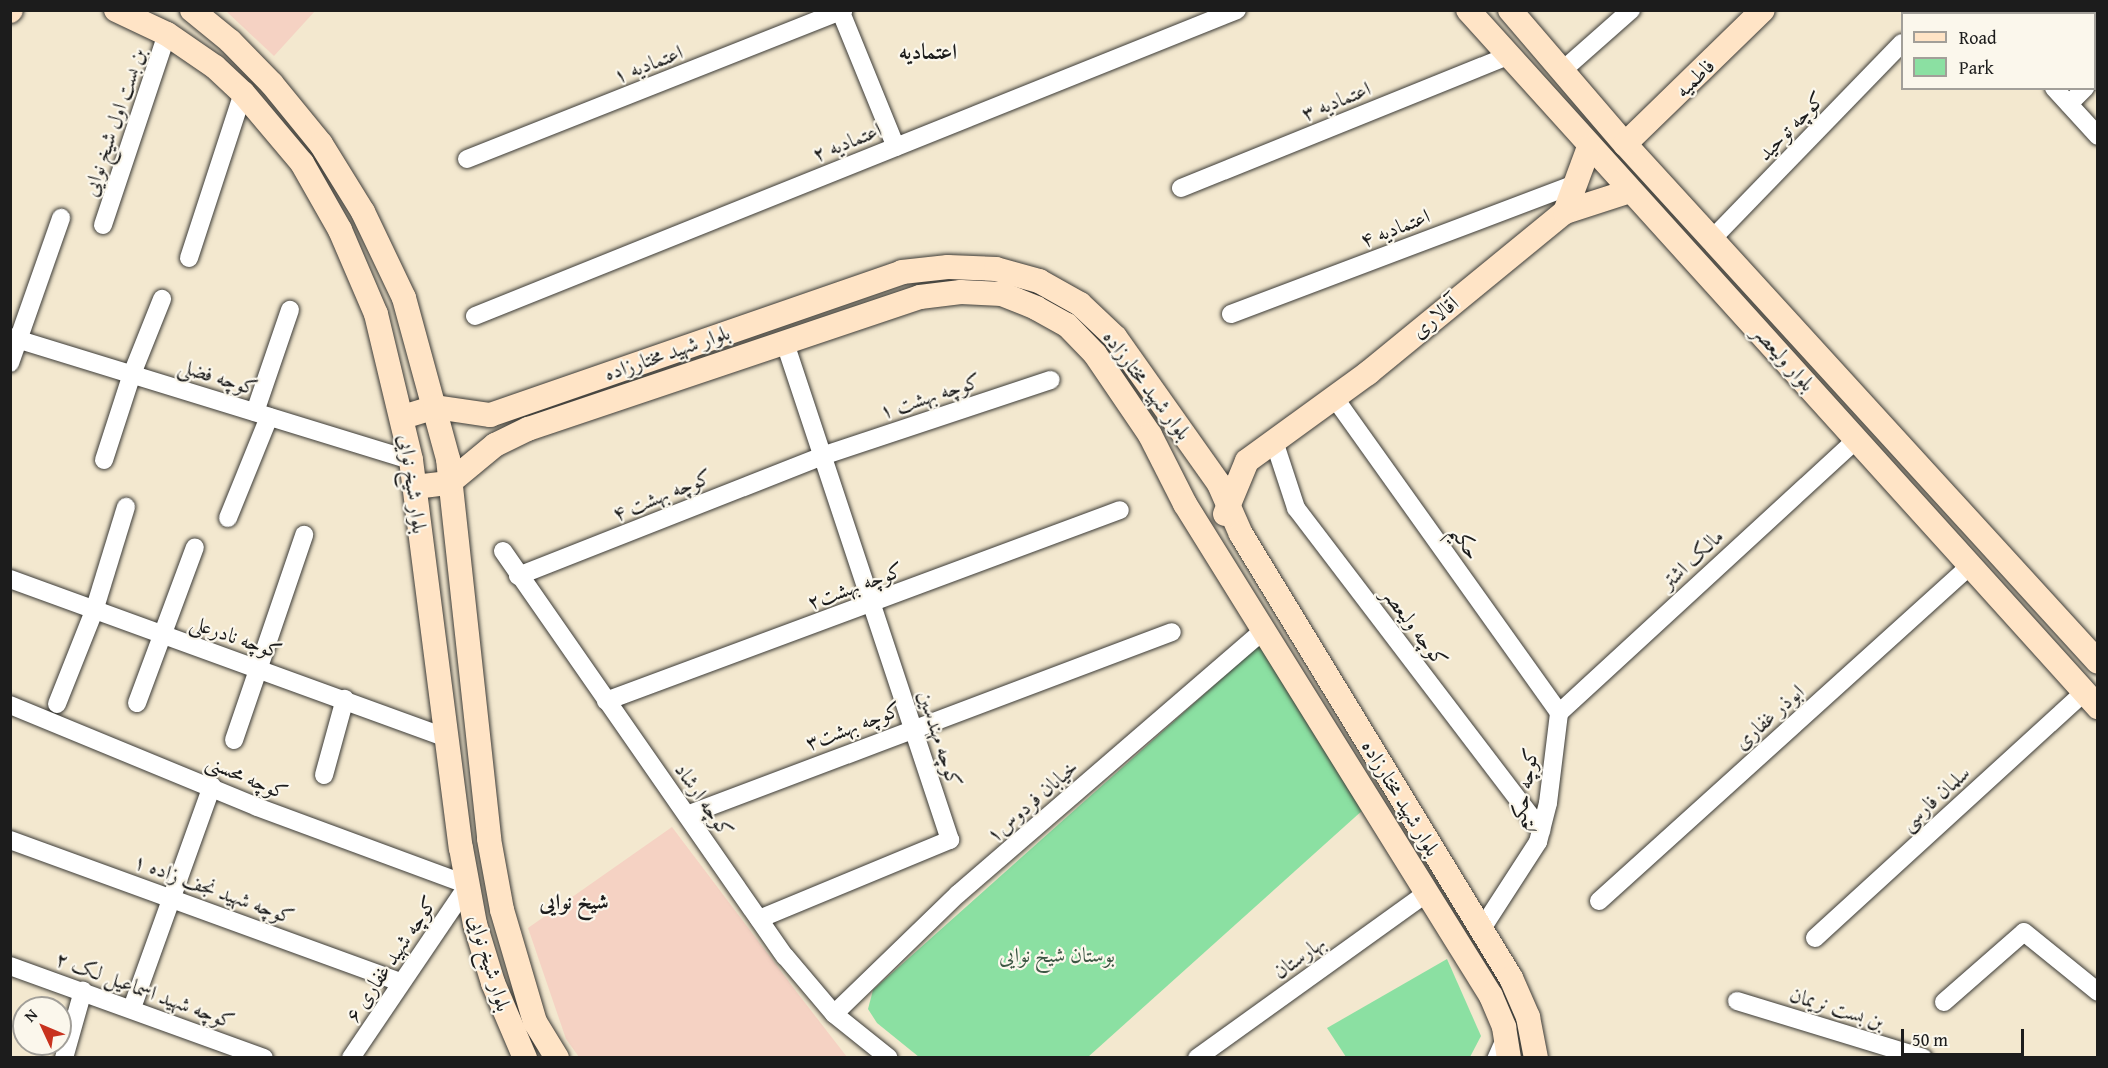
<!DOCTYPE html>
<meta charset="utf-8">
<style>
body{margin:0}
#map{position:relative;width:2108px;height:1068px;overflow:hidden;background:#f3e8cf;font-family:"Gentium Book Plus",Amiri,serif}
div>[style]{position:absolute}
.built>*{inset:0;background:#f5d2c3}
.green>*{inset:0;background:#8be0a2}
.roads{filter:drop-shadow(0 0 2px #3c3b37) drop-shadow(0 0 2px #3c3b37)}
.lane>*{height:9px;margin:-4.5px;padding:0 4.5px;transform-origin:4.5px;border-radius:4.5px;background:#fff}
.street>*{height:18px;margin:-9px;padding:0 9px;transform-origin:9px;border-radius:9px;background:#fff}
.secondary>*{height:24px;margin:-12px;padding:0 12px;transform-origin:12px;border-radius:12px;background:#ffe4c6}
span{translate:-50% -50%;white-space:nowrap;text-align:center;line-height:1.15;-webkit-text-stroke:4.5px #fbf7ec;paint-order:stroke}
.street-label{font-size:21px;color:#1c1c1c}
.park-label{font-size:21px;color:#3d5744}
.neighbourhood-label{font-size:22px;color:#1c1c1c;font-weight:700}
.frame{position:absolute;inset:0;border:12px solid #1c1c1c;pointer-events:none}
.legend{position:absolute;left:1901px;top:12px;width:195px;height:78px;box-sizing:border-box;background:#fbf7ec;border:2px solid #a29f99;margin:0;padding:8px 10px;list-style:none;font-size:18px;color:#1c1c1c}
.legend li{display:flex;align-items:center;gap:12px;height:30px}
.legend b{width:30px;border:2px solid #a29f99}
.north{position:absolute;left:12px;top:996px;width:60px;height:60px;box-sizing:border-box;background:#fbf7ec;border:2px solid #a29f99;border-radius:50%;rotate:314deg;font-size:16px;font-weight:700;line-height:24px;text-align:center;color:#1c1c1c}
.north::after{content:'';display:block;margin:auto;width:21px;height:27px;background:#c8321e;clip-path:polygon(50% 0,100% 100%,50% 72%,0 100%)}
.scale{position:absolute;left:1901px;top:1029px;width:123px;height:27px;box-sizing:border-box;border:3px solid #1c1c1c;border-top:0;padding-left:8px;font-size:18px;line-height:21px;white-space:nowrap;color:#1c1c1c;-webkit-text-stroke:4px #fbf7ec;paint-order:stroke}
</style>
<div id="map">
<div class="built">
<div style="clip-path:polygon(226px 11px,315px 11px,274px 56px)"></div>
<div style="clip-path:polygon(672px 827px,799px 995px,847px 1057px,579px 1057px,566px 1039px,528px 928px)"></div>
</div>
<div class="green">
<div style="clip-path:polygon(1264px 641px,1364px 809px,1088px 1057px,919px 1057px,877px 1023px,868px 1009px,873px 990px)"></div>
<div style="clip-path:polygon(1447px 959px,1481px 1036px,1470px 1057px,1346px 1057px,1327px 1028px)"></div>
</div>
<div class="roads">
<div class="lane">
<div style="left:1491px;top:1058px;width:22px;rotate:-66deg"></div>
</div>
<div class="street">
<div style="left:840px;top:10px;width:148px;rotate:67.8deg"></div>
<div style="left:1982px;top:10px;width:5px;rotate:53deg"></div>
<div style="left:1932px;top:14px;width:4px;rotate:-63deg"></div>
<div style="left:1563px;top:70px;width:91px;rotate:-41.4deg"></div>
<div style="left:2094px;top:79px;width:4px;rotate:-27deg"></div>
<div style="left:2054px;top:88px;width:65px;rotate:47.5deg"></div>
<div style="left:2069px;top:104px;width:23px;rotate:-45deg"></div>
<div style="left:467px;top:159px;width:405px;rotate:-21.6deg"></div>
<div style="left:1181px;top:188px;width:353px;rotate:-22deg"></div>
<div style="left:103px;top:225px;width:201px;rotate:-71.5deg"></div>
<div style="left:1712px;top:239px;width:273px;rotate:-45.9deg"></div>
<div style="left:189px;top:258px;width:174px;rotate:-71.9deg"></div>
<div style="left:1231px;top:314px;width:368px;rotate:-20.7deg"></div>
<div style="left:475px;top:316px;width:821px;rotate:-21.88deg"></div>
<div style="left:10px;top:337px;width:419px;rotate:17.1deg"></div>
<div style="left:10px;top:363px;width:154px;rotate:-70.6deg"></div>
<div style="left:1334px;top:397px;width:388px;rotate:54.5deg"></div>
<div style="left:255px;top:412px;width:108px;rotate:-71.1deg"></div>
<div style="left:1274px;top:441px;width:71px;rotate:71.8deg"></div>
<div style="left:1296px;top:508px;width:405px;rotate:52.7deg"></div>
<div style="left:104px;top:460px;width:90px;rotate:-72deg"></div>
<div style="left:132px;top:374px;width:81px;rotate:-68.2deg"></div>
<div style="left:228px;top:518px;width:109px;rotate:-67.9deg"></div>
<div style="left:503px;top:551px;width:494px;rotate:55.2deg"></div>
<div style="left:785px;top:956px;width:76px;rotate:49.8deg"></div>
<div style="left:834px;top:1014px;width:70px;rotate:38.7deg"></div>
<div style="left:518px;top:576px;width:327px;rotate:-21.5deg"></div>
<div style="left:822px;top:456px;width:241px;rotate:-18.4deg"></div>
<div style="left:10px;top:579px;width:465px;rotate:20deg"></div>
<div style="left:606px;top:701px;width:548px;rotate:-20.38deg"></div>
<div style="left:137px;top:703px;width:166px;rotate:-69.6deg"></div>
<div style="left:57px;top:704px;width:100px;rotate:-68.3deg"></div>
<div style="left:94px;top:611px;width:109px;rotate:-72.9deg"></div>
<div style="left:10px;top:705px;width:267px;rotate:22.4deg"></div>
<div style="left:257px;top:807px;width:225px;rotate:20.3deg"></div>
<div style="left:468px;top:885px;width:209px;rotate:124.1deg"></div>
<div style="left:1559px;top:713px;width:405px;rotate:-42.6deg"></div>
<div style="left:234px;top:740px;width:217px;rotate:-71.1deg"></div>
<div style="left:324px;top:775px;width:79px;rotate:-74.6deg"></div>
<div style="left:687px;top:815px;width:518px;rotate:-20.67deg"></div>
<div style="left:10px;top:840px;width:415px;rotate:20deg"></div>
<div style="left:1599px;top:901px;width:498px;rotate:-42.1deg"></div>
<div style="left:759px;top:919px;width:207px;rotate:-22.5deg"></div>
<div style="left:950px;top:840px;width:524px;rotate:-108.37deg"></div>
<div style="left:1481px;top:930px;width:105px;rotate:-57.1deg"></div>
<div style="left:1538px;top:842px;width:40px;rotate:-75.6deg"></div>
<div style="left:1548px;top:803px;width:91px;rotate:-83deg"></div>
<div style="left:1815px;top:938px;width:365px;rotate:-42.4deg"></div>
<div style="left:10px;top:966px;width:270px;rotate:19.9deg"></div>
<div style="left:1737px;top:1001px;width:195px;rotate:17deg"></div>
<div style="left:1944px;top:1002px;width:106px;rotate:-41.2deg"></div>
<div style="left:2024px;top:932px;width:95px;rotate:39deg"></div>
<div style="left:132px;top:1008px;width:236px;rotate:-70.2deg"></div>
<div style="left:834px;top:1014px;width:173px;rotate:-44.1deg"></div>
<div style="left:958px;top:894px;width:406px;rotate:-40.8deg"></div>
<div style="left:64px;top:1058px;width:70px;rotate:-74.2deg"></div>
<div style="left:1197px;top:1058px;width:283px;rotate:-35.7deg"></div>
</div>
<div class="secondary">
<div style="left:116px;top:10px;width:56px;rotate:25.2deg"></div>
<div style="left:167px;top:34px;width:58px;rotate:34.5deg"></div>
<div style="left:215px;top:67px;width:38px;rotate:43deg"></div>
<div style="left:243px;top:93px;width:92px;rotate:49.9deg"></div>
<div style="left:302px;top:163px;width:77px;rotate:60.4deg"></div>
<div style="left:340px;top:230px;width:91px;rotate:66.8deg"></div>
<div style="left:376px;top:314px;width:150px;rotate:76.5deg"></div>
<div style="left:411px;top:460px;width:391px;rotate:82.7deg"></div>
<div style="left:461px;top:848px;width:77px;rotate:79.6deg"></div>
<div style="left:475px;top:924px;width:62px;rotate:73deg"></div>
<div style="left:493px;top:983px;width:82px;rotate:66.9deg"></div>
<div style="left:192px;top:10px;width:49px;rotate:39.2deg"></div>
<div style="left:230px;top:41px;width:60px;rotate:45.7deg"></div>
<div style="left:272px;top:84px;width:77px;rotate:50.8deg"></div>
<div style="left:321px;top:144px;width:80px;rotate:58.3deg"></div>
<div style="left:363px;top:212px;width:95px;rotate:64.5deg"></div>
<div style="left:404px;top:298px;width:167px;rotate:74.7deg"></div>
<div style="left:448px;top:459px;width:382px;rotate:83.8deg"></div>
<div style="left:489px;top:839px;width:72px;rotate:79.6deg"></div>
<div style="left:502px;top:910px;width:117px;rotate:73.6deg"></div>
<div style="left:535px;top:1022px;width:42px;rotate:58.6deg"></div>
<div style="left:1468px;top:10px;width:940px;rotate:47.89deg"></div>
<div style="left:1510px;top:10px;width:177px;rotate:49.4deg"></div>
<div style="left:1625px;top:144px;width:701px;rotate:47.6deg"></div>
<div style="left:10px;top:11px;width:1px;rotate:-45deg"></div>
<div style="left:1625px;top:144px;width:192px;rotate:-44.2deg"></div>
<div style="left:1565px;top:212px;width:68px;rotate:-17.9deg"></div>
<div style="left:403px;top:417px;width:34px;rotate:-17deg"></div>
<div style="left:435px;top:407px;width:56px;rotate:8.3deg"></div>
<div style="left:490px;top:415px;width:436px;rotate:-19.1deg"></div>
<div style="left:902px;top:272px;width:46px;rotate:-6.2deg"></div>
<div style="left:948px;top:267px;width:48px;rotate:2.4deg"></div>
<div style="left:996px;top:269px;width:45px;rotate:15.6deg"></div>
<div style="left:1039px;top:281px;width:47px;rotate:29.3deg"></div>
<div style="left:1080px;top:304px;width:48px;rotate:43.3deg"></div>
<div style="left:1115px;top:337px;width:180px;rotate:54.7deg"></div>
<div style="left:1219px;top:484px;width:55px;rotate:66.3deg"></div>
<div style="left:1241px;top:534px;width:520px;rotate:58.7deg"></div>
<div style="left:1511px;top:978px;width:43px;rotate:66.4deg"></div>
<div style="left:1528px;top:1017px;width:42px;rotate:79deg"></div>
<div style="left:1247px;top:461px;width:150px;rotate:-36deg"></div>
<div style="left:1368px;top:373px;width:254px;rotate:-39.3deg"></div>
<div style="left:1565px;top:212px;width:69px;rotate:-69.7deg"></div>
<div style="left:415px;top:487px;width:34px;rotate:-7deg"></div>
<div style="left:449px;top:483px;width:60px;rotate:-39.6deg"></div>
<div style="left:495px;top:445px;width:37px;rotate:-26deg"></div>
<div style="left:528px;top:429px;width:414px;rotate:-18.6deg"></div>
<div style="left:920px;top:297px;width:41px;rotate:-7deg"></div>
<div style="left:961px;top:292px;width:41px;rotate:2.8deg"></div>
<div style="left:1002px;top:294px;width:37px;rotate:22deg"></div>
<div style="left:1036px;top:308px;width:35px;rotate:29deg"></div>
<div style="left:1067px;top:325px;width:40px;rotate:46deg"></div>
<div style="left:1095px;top:354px;width:98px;rotate:55.8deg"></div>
<div style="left:1150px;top:435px;width:77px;rotate:63.1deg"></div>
<div style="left:1185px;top:504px;width:579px;rotate:58.12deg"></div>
<div style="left:1491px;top:996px;width:34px;rotate:67deg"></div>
<div style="left:1504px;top:1027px;width:31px;rotate:81deg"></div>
<div style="left:1225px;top:514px;width:57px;rotate:-67.5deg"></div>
</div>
</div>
<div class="street-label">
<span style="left:648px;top:64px;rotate:-21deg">اعتمادیه ۱</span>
<span style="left:1695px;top:78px;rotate:-44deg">فاطمیه</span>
<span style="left:1336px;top:101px;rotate:-22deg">اعتمادیه ۳</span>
<span style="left:114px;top:122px;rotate:-71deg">بن بست اول شیخ نوایی</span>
<span style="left:1791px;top:126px;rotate:-46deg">کوچه توحید</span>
<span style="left:847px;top:142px;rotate:-22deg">اعتمادیه ۲</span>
<span style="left:1395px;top:228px;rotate:-21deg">اعتمادیه ۴</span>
<span style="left:1435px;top:317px;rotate:-39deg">آقالاری</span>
<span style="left:667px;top:353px;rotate:-19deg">بلوار شهید مختارزاده</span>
<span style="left:1784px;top:358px;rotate:48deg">بلوار ولیعصر</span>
<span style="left:218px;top:377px;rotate:17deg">کوچه فضلی</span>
<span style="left:1147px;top:385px;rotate:53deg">بلوار شهید مختارزاده</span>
<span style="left:930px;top:396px;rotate:-18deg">کوچه بهشت ۱</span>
<span style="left:413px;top:484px;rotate:82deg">بلوار شیخ نوایی</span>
<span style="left:662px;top:495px;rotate:-22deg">کوچه بهشت ۴</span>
<span style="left:1465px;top:542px;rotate:55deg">حکیم</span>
<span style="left:1692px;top:559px;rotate:-43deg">مالک اشتر</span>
<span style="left:855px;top:586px;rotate:-20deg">کوچه بهشت۲</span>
<span style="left:1415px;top:627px;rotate:53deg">کوچه ولیعصر</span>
<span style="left:236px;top:637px;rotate:19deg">کوچه نادرعلی</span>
<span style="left:1769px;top:717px;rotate:-42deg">ابوذر غفاری</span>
<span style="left:853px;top:726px;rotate:-21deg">کوچه بهشت۳</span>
<span style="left:940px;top:739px;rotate:72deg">کوچه مهندسین</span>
<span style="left:247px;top:777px;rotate:23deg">کوچه محسنی</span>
<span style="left:1524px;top:789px;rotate:-80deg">کوچه حکیم</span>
<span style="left:1401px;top:798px;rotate:59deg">بلوار شهید مختارزاده</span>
<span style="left:1935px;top:798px;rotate:-42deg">سلمان فارسی</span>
<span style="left:704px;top:800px;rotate:55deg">کوچه ارشاد</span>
<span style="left:1032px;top:801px;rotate:-41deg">خیابان فردوس۱</span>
<span style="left:214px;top:889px;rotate:20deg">کوچه شهید نجف زاده ۱</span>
<span style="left:1299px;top:957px;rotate:-36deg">بهارستان</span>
<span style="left:391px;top:959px;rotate:-56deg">کوچه شهید غفاری ۶</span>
<span style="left:490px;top:963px;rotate:73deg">بلوار شیخ نوایی</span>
<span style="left:145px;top:990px;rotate:20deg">کوچه شهید اسماعیل لک ۲</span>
<span style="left:1837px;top:1008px;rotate:17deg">بن بست نریمان</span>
</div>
<div class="park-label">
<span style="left:1057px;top:955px">بوستان شیخ نوایی</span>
</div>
<div class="neighbourhood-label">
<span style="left:928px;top:52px">اعتمادیه</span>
<span style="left:574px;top:902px">شیخ نوایی</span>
</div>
<div class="frame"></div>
<ul class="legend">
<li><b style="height:8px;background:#ffe4c6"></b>Road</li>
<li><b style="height:16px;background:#8be0a2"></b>Park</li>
</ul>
<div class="north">N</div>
<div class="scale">50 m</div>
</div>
